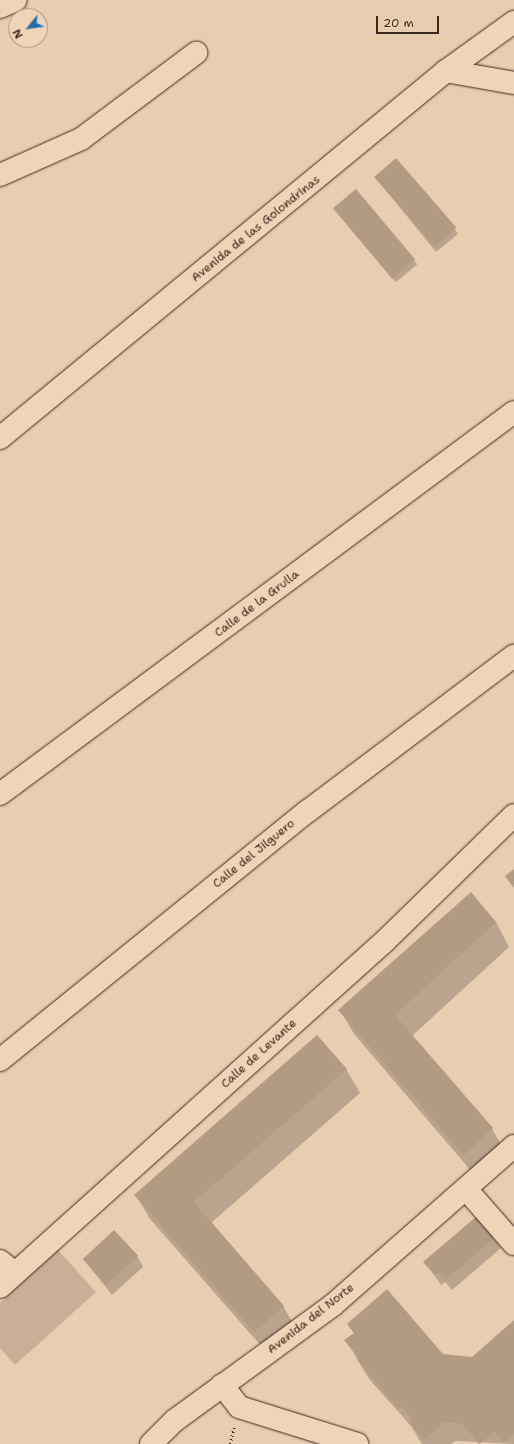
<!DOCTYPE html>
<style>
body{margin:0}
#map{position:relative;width:514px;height:1444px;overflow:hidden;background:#e9cdb1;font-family:"Shantell Sans",sans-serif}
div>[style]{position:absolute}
.green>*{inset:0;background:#c9af96}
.shadow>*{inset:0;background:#0003;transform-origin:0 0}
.building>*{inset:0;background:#b39a83;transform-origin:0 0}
.path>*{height:2.5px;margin-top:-1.25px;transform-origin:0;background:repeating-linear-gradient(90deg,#3b2a1e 0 1px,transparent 0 4px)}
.roads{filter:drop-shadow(0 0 1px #3b2a1e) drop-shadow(0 0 1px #3b2a1e)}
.minor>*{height:22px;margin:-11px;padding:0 11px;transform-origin:11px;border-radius:11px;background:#f0d4b7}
span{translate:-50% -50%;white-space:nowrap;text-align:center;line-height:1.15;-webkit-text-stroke:3px #f0d4b7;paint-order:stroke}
.street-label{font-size:12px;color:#3b2a1e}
.north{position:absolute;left:8px;top:8px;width:40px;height:40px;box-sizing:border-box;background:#f0d4b7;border:1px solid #a8907a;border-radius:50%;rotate:240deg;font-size:11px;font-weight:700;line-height:16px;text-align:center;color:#3b2a1e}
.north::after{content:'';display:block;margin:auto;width:14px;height:18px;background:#1f6fb2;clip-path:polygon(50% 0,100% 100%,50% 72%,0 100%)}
.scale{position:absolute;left:376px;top:16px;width:63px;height:18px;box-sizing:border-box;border:2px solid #3b2a1e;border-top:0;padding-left:5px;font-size:12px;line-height:14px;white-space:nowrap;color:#3b2a1e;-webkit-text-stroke:3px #f0d4b7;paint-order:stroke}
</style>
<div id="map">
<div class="green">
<div style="clip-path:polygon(58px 1250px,96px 1292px,15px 1365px,0 1348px,0 1303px)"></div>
</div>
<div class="shadow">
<div style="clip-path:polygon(375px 177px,455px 229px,458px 234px,436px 252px)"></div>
<div style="left:355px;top:190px;width:97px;height:28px;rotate:50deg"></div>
<div style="clip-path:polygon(471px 893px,496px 922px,509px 947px,412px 1036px,492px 1129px,506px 1153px,478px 1179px,354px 1034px,340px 1010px)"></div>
<div style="clip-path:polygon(346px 1069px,360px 1093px,211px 1223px,283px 1306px,297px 1330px,269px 1355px,150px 1219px,136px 1195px)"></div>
<div style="clip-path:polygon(477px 1217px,501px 1248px,452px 1290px,445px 1282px,441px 1285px,425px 1262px)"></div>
<div style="clip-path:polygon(137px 1256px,143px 1267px,112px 1295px,84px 1260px)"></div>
<div style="clip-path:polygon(514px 1321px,514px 1444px,455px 1441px,451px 1444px,422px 1444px,411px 1426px,369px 1379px,346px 1340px,354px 1334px,348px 1324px,442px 1355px,473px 1358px)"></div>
</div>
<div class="building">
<div style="left:396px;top:158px;width:92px;height:29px;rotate:49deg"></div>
<div style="left:356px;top:189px;width:92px;height:30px;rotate:50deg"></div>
<div style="clip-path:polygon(514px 869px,514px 888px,505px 876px)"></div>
<div style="clip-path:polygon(471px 892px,496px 922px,395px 1015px,493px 1128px,464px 1155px,338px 1010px)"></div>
<div style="clip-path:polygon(317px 1035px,347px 1069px,194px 1202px,284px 1306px,254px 1332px,134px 1195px)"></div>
<div style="clip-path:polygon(477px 1216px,495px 1237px,446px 1280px,439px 1272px,435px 1275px,423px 1262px)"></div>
<div style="left:114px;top:1230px;width:35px;height:43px;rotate:47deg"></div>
<div style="clip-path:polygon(387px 1289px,443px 1354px,472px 1357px,514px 1320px,514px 1434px,504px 1442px,495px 1432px,479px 1444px,463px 1424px,444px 1422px,424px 1440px,409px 1423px,412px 1419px,402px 1406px,399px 1409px,357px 1360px,359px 1358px,344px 1340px,354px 1333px,347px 1324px)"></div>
</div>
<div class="path">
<div style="left:230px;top:1444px;width:17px;rotate:-77deg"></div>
</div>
<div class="roads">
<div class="minor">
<div style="left:0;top:7px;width:17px;rotate:-24deg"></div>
<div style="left:446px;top:71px;width:69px;rotate:10deg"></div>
<div style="left:0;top:175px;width:89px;rotate:-24deg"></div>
<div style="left:81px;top:139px;width:144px;rotate:-36.8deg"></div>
<div style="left:0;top:438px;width:578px;rotate:-39.45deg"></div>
<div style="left:446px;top:71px;width:84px;rotate:-35.8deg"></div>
<div style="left:0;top:794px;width:640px;rotate:-36.62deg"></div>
<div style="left:0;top:1060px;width:396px;rotate:-39deg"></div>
<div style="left:308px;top:811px;width:258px;rotate:-37deg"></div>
<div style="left:466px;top:1189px;width:73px;rotate:48.9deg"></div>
<div style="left:0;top:1261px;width:19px;rotate:39deg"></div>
<div style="left:0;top:1287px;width:518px;rotate:-41.95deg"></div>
<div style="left:385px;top:941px;width:180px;rotate:-44.3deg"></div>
<div style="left:222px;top:1385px;width:28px;rotate:52deg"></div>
<div style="left:239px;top:1407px;width:124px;rotate:17.4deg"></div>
<div style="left:151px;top:1444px;width:33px;rotate:-45deg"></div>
<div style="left:174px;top:1421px;width:197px;rotate:-36.1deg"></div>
<div style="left:333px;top:1305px;width:241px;rotate:-41.3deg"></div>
</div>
</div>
<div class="street-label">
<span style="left:256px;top:229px;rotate:-39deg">Avenida de las Golondrinas</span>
<span style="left:257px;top:604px;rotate:-37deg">Calle de la Grulla</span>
<span style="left:254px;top:854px;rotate:-39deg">Calle del Jilguero</span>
<span style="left:259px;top:1054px;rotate:-42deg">Calle de Levante</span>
<span style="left:311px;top:1319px;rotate:-38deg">Avenida del Norte</span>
</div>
<div class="north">N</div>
<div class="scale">20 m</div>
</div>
